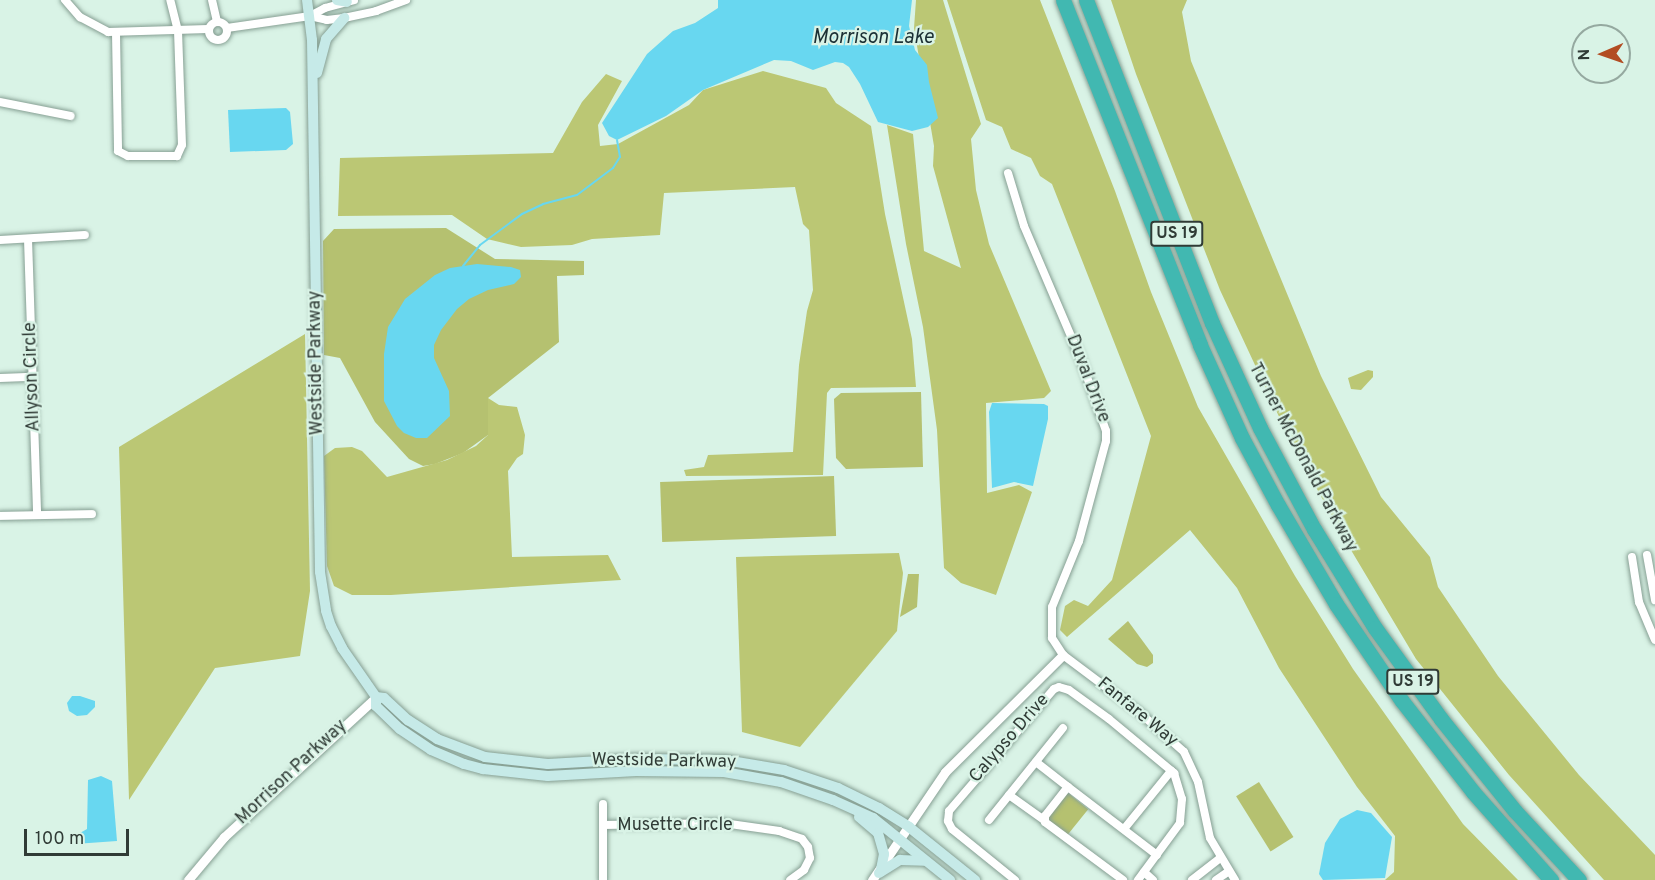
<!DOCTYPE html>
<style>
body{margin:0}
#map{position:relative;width:1655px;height:880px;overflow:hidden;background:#d9f3e6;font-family:Overpass,sans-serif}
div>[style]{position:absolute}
.green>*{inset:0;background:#b5c170;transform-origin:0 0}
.forest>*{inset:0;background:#bbc774}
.water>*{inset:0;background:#68d7f0}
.stream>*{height:2px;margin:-1px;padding:0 1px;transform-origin:1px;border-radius:1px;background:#68d7f0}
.roads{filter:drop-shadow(0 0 2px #869f93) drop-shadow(0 0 2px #869f93)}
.minor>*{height:8px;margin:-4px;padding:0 4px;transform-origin:4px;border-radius:4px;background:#fff}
.minor>.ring{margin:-4px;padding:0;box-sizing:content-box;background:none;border:8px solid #fff;border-radius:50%}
.tertiary>*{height:9px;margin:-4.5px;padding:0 4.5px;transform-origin:4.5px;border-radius:4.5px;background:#fff}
.secondary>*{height:10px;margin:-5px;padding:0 5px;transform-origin:5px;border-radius:5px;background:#c6eae8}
.motorway>*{height:15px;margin:-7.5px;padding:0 7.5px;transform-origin:7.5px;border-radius:7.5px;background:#41b8b1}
span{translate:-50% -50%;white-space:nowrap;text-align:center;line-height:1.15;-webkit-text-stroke:4.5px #d9f3e6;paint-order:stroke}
.shield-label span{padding:2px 4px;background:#d9f3e6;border:2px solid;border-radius:4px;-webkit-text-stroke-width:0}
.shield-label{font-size:16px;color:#303b36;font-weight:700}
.street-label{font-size:18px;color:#303b36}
.water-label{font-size:20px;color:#1c3035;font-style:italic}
.north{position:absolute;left:1571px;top:24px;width:60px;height:60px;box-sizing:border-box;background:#d9f3e6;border:2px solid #95a9a0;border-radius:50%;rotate:268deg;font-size:16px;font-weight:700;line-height:24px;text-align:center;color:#303b36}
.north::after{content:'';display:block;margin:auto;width:21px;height:27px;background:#b24c22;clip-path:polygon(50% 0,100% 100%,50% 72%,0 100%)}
.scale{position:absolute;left:24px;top:829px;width:105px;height:27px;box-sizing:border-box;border:3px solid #303b36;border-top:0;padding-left:8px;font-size:18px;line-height:21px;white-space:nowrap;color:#303b36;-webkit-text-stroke:4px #d9f3e6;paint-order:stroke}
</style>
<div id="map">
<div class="green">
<div style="clip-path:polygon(446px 228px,495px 259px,584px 261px,584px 275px,557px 276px,559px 342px,488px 398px,488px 435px,463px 453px,435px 464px,423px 466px,409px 459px,375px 422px,340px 358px,324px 355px,323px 241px,334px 229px)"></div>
<div style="clip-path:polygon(921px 392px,923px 467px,846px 469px,836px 458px,834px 399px,841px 393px)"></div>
<div style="left:834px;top:476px;width:60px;height:174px;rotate:88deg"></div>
<div style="clip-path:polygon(908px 574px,919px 574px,917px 607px,900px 617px)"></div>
<div style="clip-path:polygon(1128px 621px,1153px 655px,1153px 663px,1147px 667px,1137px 664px,1108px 639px)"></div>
<div style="left:1259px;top:782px;width:65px;height:27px;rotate:58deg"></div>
<div style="left:1068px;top:793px;width:26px;height:33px;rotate:39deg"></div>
</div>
<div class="forest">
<div style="clip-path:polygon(916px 0,943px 0,981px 124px,971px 139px,976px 190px,989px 244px,1051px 391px,1044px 398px,986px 403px,987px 493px,1019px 485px,1032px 492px,996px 595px,961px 583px,944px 568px,937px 430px,923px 327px,906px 244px,887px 125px,913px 134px,924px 251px,961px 268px,933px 166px,934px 146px,914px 28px)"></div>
<div style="clip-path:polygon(947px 0,1040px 0,1115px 191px,1151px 292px,1198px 407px,1295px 576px,1353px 669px,1463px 824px,1518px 880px,1385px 880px,1394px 872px,1395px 836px,1357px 787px,1279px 668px,1237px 588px,1190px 530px,1067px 637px,1060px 630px,1065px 606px,1074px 600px,1088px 606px,1112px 580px,1151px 436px,1052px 184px,1040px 176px,1031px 158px,1011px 149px,1002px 127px,986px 120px)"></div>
<div style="clip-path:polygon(1111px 0,1187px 0,1182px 12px,1191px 61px,1321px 376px,1381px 497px,1430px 557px,1438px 587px,1498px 676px,1579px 775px,1655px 855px,1655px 880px,1604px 880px,1509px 775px,1416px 659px,1345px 540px,1289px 438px,1220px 290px,1136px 74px)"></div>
<div style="clip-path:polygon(763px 71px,826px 88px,836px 103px,871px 126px,885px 214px,912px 339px,916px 387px,831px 388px,827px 393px,823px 475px,686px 476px,684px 470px,704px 467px,708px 455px,793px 452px,799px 365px,807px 311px,813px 290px,809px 230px,803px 224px,795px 187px,664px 193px,660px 235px,592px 239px,572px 245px,521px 247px,487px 239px,452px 215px,338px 216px,340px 158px,553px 153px,582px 102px,606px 74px,622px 81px,598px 125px,600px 146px,618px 144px,689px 105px,703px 90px)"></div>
<div style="clip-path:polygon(305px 334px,310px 591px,300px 656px,215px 668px,129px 800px,119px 447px)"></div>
<div style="clip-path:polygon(1368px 370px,1373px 371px,1373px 377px,1361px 390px,1351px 389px,1348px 378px)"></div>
<div style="clip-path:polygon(488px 398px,499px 405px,517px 407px,525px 435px,523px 454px,517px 458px,508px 471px,512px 557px,608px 555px,621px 580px,391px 595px,352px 595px,334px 586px,327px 566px,324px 456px,335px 448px,352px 447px,362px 451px,387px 477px,447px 460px,476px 446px,488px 435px)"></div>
<div style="clip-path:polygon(899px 553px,903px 573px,897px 631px,800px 747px,742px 732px,736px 557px)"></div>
</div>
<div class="water">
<div style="clip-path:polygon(718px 0,912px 0,909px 26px,915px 50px,927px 65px,929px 82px,938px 118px,928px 127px,912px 131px,878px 122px,860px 84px,849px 67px,843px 63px,835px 62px,813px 70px,791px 61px,774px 60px,703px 90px,666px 116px,617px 140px,609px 136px,602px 123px,647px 54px,673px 31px,695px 23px,718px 8px)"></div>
<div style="clip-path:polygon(286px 108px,290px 112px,293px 144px,286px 150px,230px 152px,228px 110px)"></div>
<div style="clip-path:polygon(477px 264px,511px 267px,520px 270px,521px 277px,514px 284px,488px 290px,469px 299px,457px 309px,441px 330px,434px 345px,434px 358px,449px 391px,450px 416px,427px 438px,416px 438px,404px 433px,397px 426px,384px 401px,384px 354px,388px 327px,405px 299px,435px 275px,450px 268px)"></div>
<div style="clip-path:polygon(992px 403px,1044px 404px,1048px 406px,1048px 419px,1033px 486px,1014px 482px,992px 488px,989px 412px)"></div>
<div style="clip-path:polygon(72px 696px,80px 696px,95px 701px,95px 707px,87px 715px,77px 716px,69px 711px,67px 703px)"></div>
<div style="clip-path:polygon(101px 776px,112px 781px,117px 841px,75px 844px,73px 837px,87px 829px,88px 780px)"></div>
<div style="clip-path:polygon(1357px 810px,1371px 813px,1392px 837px,1385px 878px,1323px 880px,1319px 874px,1325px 843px,1340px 819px)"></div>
</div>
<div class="stream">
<div style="left:463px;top:266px;width:27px;rotate:-51deg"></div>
<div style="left:480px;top:245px;width:52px;rotate:-36.4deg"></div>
<div style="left:522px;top:214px;width:23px;rotate:-25deg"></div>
<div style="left:543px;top:204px;width:35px;rotate:-15deg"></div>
<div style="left:577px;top:195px;width:45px;rotate:-36.9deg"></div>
<div style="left:613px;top:168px;width:13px;rotate:-58deg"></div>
<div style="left:620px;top:157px;width:17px;rotate:-100deg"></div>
</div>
<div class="roads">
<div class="minor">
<div style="left:65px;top:0;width:23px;rotate:49deg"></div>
<div style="left:80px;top:17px;width:32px;rotate:28deg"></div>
<div style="left:108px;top:32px;width:100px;rotate:-1.7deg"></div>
<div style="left:212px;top:0;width:22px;rotate:77deg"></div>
<div style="left:310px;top:16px;width:17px;rotate:13deg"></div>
<div style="left:327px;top:20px;width:17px;rotate:-7deg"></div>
<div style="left:344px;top:18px;width:33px;rotate:-12deg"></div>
<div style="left:376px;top:11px;width:32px;rotate:-20deg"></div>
<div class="ring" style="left:209px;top:22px;width:10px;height:10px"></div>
<div style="left:227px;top:28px;width:84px;rotate:-8.2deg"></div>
<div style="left:310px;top:16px;width:17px;rotate:-28deg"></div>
<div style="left:325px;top:8px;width:30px;rotate:-15deg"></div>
<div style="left:116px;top:33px;width:118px;rotate:89deg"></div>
<div style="left:118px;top:151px;width:11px;rotate:27deg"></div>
<div style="left:128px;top:156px;width:49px"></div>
<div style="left:177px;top:156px;width:12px;rotate:-66deg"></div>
<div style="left:182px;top:145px;width:114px;rotate:-92deg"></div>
<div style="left:178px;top:31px;width:32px;rotate:-104deg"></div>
<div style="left:0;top:102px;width:72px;rotate:11.2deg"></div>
<div style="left:1008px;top:173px;width:55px;rotate:73.2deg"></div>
<div style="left:1024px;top:226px;width:142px;rotate:66.9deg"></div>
<div style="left:1080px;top:357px;width:78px;rotate:70.6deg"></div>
<div style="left:1106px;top:431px;width:10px;rotate:90deg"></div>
<div style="left:1106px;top:441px;width:104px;rotate:105.1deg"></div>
<div style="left:1079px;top:541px;width:71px;rotate:112.2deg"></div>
<div style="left:1052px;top:607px;width:31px;rotate:90deg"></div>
<div style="left:1052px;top:638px;width:20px;rotate:57deg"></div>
<div style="left:1063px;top:655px;width:95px;rotate:36.9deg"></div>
<div style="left:1139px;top:712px;width:60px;rotate:41.6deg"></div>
<div style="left:1184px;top:752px;width:33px;rotate:65deg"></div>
<div style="left:1198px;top:782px;width:57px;rotate:77.9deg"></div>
<div style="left:1210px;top:838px;width:49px;rotate:59.2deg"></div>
<div style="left:28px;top:239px;width:276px;rotate:88.1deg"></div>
<div style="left:0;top:240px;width:85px;rotate:-3.4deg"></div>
<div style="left:0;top:378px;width:33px;rotate:-2deg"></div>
<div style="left:0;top:516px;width:92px;rotate:-1.2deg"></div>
<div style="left:1647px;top:555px;width:46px;rotate:79.9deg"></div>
<div style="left:1632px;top:557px;width:46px;rotate:81.2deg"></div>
<div style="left:1639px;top:602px;width:41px;rotate:67.2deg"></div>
<div style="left:1036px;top:762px;width:41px;rotate:38deg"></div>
<div style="left:1009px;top:795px;width:43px;rotate:35.5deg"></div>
<div style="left:603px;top:804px;width:76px;rotate:90deg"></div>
<div style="left:989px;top:820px;width:118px;rotate:-51.2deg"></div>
<div style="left:603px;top:825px;width:120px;rotate:-1deg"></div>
<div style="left:723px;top:823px;width:57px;rotate:8.1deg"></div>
<div style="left:779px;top:831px;width:24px;rotate:19deg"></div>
<div style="left:802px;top:839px;width:10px;rotate:53deg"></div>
<div style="left:808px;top:847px;width:11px;rotate:80deg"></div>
<div style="left:810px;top:858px;width:13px;rotate:117deg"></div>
<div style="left:804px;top:870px;width:17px;rotate:144deg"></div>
<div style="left:1124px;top:829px;width:75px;rotate:-51deg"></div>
<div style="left:1144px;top:872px;width:12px;rotate:42deg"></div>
<div style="left:1015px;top:880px;width:81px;rotate:-141deg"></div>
<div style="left:952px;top:829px;width:9px;rotate:-117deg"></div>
<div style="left:948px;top:821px;width:10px;rotate:-84deg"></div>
<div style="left:949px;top:811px;width:161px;rotate:-49.3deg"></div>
<div style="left:1054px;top:689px;width:5px;rotate:-22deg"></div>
<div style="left:1059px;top:687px;width:10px;rotate:17deg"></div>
<div style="left:1069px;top:690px;width:49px;rotate:35.9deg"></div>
<div style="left:1109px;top:719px;width:85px;rotate:39.7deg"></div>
<div style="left:1174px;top:773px;width:27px;rotate:73deg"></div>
<div style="left:1182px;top:799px;width:24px;rotate:95deg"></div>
<div style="left:1180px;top:823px;width:71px;rotate:126.4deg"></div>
<div style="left:1123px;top:880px;width:97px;rotate:-143.4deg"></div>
<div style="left:1045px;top:822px;width:6px;rotate:-90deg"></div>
<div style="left:1045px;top:816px;width:37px;rotate:-52deg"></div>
<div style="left:1068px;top:787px;width:112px;rotate:37.4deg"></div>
<div style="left:1192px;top:880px;width:36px;rotate:-38deg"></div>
<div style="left:1216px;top:880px;width:14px;rotate:-34deg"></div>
</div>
<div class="tertiary">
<div style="left:188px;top:880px;width:56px;rotate:-50.1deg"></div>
<div style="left:224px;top:837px;width:207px;rotate:-42.6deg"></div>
<div style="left:872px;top:880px;width:130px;rotate:-55.9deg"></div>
<div style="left:945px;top:772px;width:166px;rotate:-44.8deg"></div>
</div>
<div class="secondary">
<div style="left:307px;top:0;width:40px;rotate:82.9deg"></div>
<div style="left:312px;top:40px;width:532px;rotate:89.14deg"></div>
<div style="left:320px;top:572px;width:39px;rotate:81deg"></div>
<div style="left:326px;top:611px;width:16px;rotate:72deg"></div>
<div style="left:331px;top:626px;width:25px;rotate:63deg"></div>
<div style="left:342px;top:648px;width:60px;rotate:55.2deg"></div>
<div style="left:376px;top:697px;width:9px;rotate:90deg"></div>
<div style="left:376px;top:706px;width:33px;rotate:44deg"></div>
<div style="left:400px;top:729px;width:37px;rotate:34deg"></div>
<div style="left:431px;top:750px;width:36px;rotate:23deg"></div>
<div style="left:464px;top:764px;width:20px;rotate:15deg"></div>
<div style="left:483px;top:769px;width:65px;rotate:6.1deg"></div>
<div style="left:548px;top:776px;width:88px;rotate:-3.3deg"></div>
<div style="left:636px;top:771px;width:88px;rotate:0.7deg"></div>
<div style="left:724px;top:772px;width:58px;rotate:10deg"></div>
<div style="left:781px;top:782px;width:55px;rotate:19.1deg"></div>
<div style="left:833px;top:800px;width:44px;rotate:24.2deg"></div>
<div style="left:873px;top:818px;width:99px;rotate:38.8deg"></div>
<div style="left:337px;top:0;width:10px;rotate:11deg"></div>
<div style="left:317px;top:73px;width:35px;rotate:-75deg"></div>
<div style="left:326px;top:39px;width:28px;rotate:-49deg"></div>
<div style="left:376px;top:697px;width:8px;rotate:7deg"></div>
<div style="left:384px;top:698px;width:33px;rotate:43deg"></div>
<div style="left:408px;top:720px;width:35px;rotate:33deg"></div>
<div style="left:437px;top:739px;width:51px;rotate:20.6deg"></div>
<div style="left:485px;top:757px;width:63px;rotate:6.3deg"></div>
<div style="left:548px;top:764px;width:88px;rotate:-3.3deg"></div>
<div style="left:636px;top:759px;width:89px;rotate:0.6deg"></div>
<div style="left:725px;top:760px;width:60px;rotate:9.6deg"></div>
<div style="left:784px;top:770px;width:57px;rotate:18.4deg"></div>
<div style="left:838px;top:788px;width:46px;rotate:26deg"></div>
<div style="left:879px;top:808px;width:36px;rotate:32deg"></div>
<div style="left:909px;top:827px;width:85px;rotate:38.8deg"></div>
<div style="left:859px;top:817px;width:25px;rotate:40deg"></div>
<div style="left:878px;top:833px;width:22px;rotate:74deg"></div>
<div style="left:884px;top:854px;width:15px;rotate:101deg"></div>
<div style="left:879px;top:873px;width:25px;rotate:-32deg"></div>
<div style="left:900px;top:860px;width:25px;rotate:2deg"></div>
</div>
<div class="motorway">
<div style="left:1063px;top:0;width:371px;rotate:68.3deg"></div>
<div style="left:1200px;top:345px;width:102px;rotate:65.7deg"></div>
<div style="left:1242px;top:438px;width:76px;rotate:61.8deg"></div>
<div style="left:1278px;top:505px;width:115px;rotate:59.6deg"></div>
<div style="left:1336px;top:604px;width:117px;rotate:55.8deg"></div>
<div style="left:1402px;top:701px;width:115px;rotate:52deg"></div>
<div style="left:1473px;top:792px;width:118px;rotate:48.4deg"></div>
<div style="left:1086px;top:0;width:347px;rotate:68.7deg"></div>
<div style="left:1212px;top:323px;width:115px;rotate:65.4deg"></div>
<div style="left:1260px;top:428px;width:115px;rotate:61.9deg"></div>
<div style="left:1314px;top:529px;width:116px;rotate:58.4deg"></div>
<div style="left:1375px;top:628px;width:112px;rotate:54deg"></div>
<div style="left:1441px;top:719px;width:118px;rotate:51.2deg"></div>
<div style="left:1515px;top:811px;width:94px;rotate:47.2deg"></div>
</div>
</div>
<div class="shield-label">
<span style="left:1177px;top:234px">US 19</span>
<span style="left:1413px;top:682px">US 19</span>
</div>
<div class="street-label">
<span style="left:317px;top:363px;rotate:-91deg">Westside Parkway</span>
<span style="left:33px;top:377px;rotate:-92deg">Allyson Circle</span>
<span style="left:1087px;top:379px;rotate:69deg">Duval Drive</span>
<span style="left:1302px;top:458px;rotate:62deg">Turner McDonald Parkway</span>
<span style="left:1137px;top:713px;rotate:39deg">Fanfare Way</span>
<span style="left:1010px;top:739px;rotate:-49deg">Calypso Drive</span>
<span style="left:664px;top:762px;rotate:1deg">Westside Parkway</span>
<span style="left:292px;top:773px;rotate:-43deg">Morrison Parkway</span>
<span style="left:675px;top:826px">Musette Circle</span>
</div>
<div class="water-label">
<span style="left:873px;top:38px">Morrison Lake</span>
</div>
<div class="north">N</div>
<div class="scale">100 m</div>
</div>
